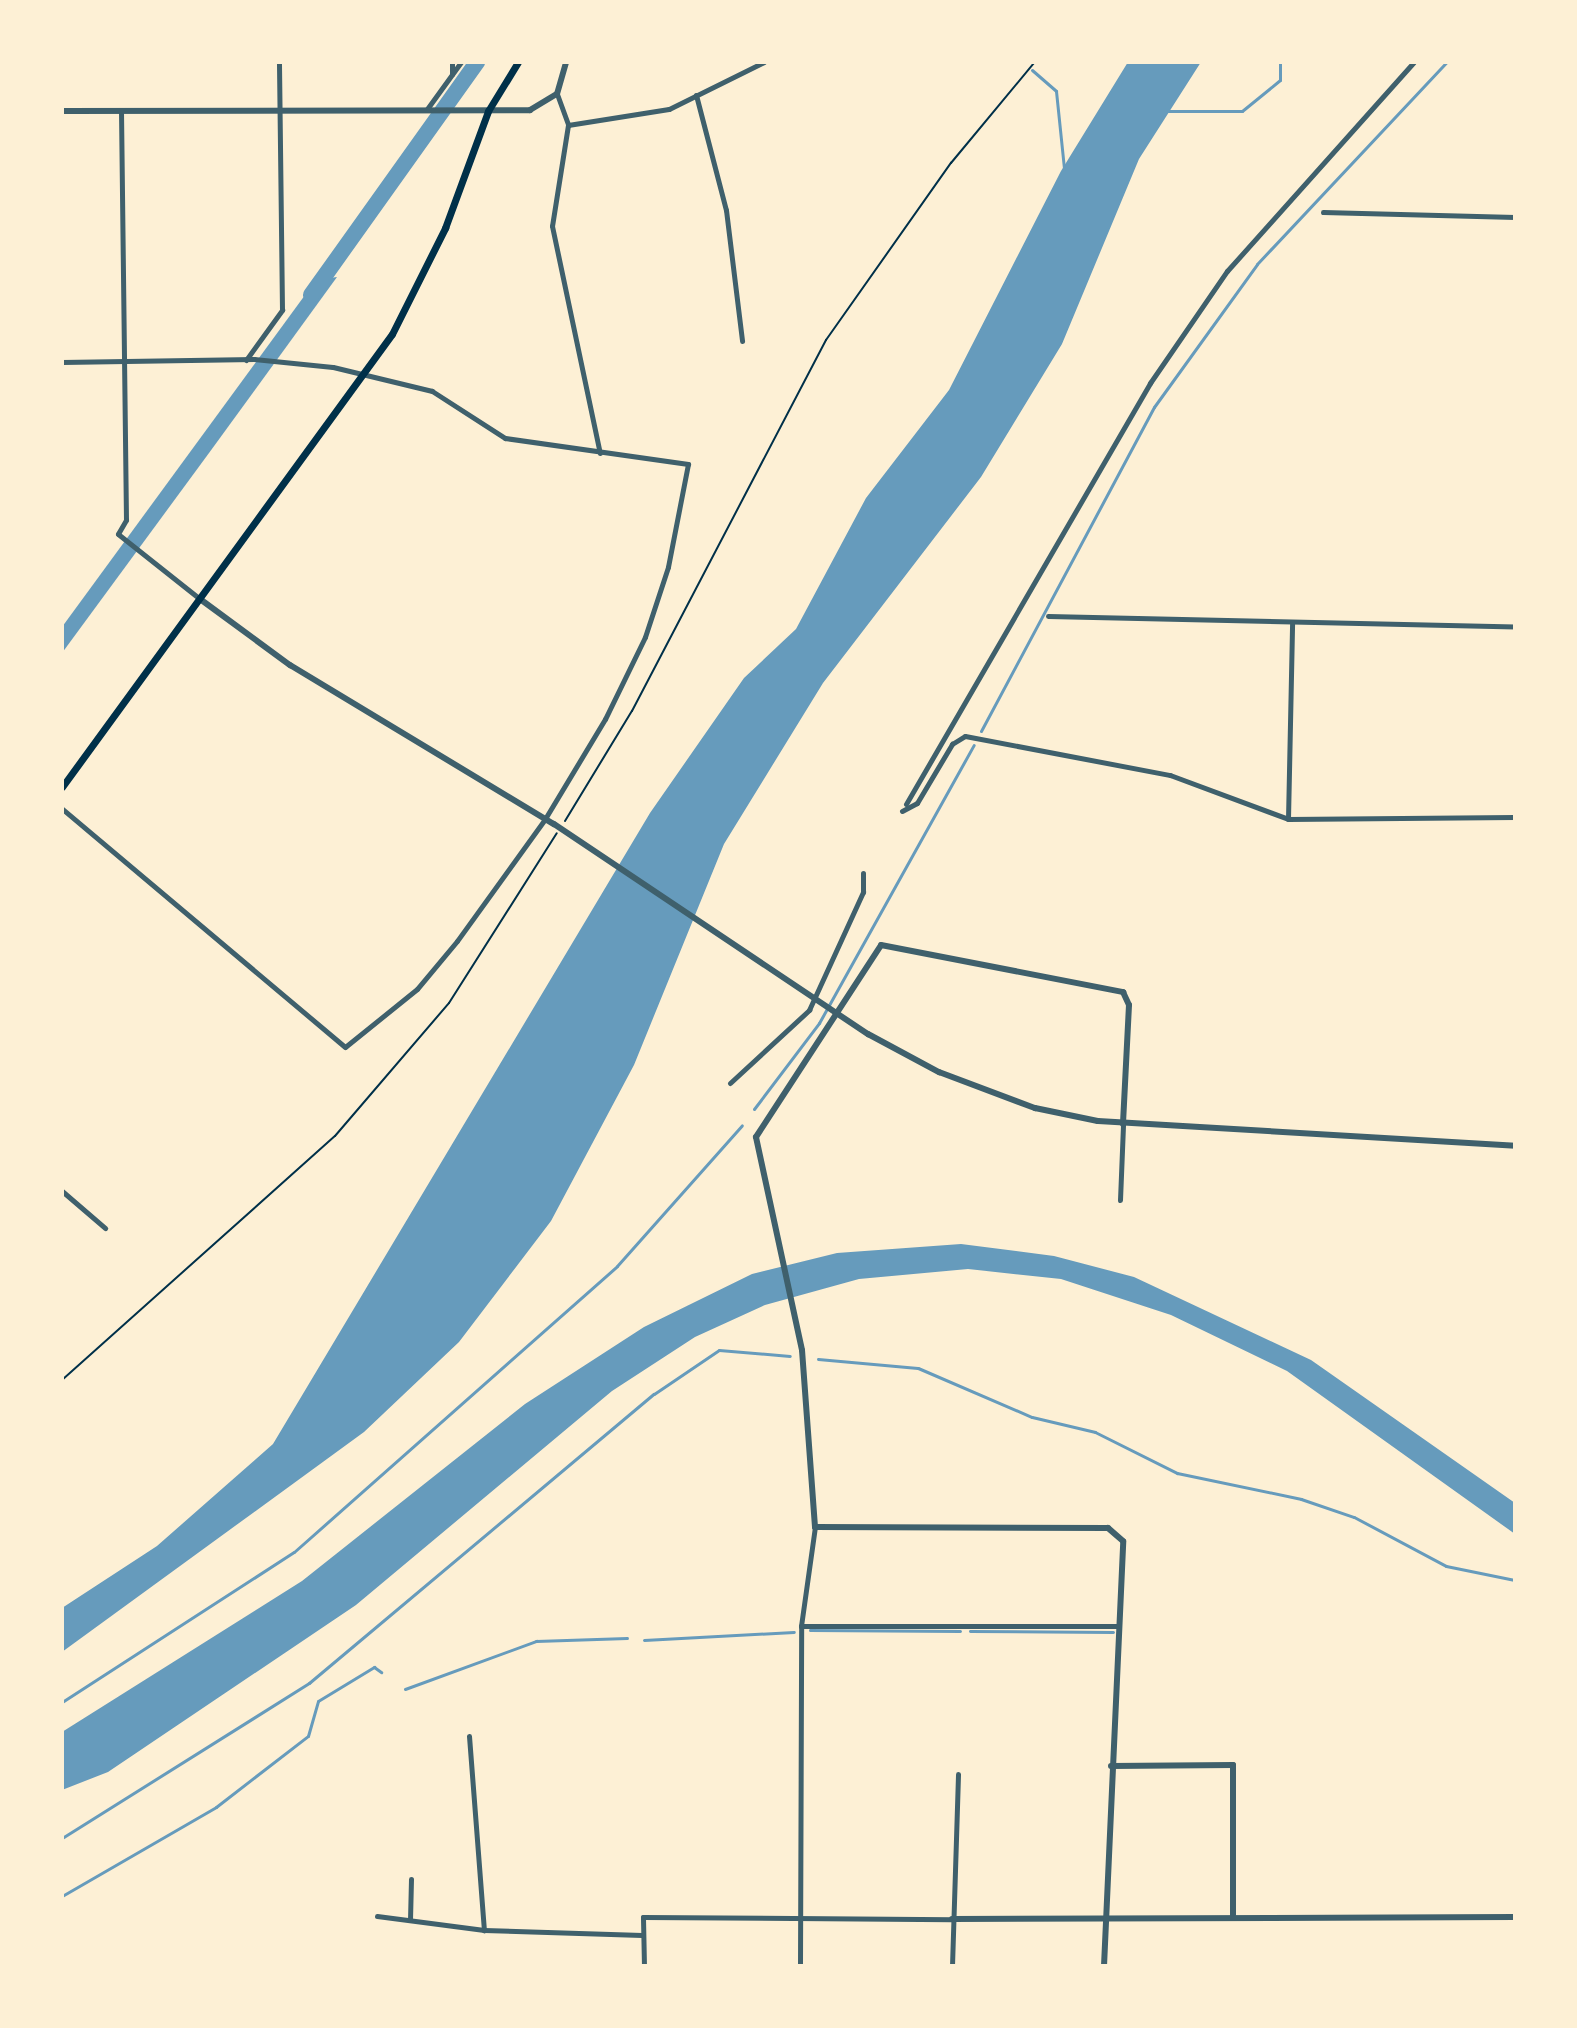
<!DOCTYPE html>
<style>
body{margin:0}
#map{position:relative;width:1577px;height:2028px;overflow:hidden;background:#fdf0d5;font-family:Rubik,sans-serif}
div>[style]{position:absolute}
.water>*{inset:0;background:#669bbc}
.stream>*{height:3px;margin:-1.5px;padding:0 1.5px;transform-origin:1.5px;border-radius:1.5px;background:#669bbc}
.river>*{height:16px;margin:-8px;padding:0 8px;transform-origin:8px;border-radius:8px;background:#669bbc}
.path>*{height:2px;margin:-1px;padding:0 1px;transform-origin:1px;border-radius:1px;background:#003049}
.minor>*{height:5px;margin:-2.5px;padding:0 2.5px;transform-origin:2.5px;border-radius:2.5px;background:#3f606c}
.tertiary>*{height:6px;margin:-3px;padding:0 3px;transform-origin:3px;border-radius:3px;background:#3f606c}
.secondary>*{height:7px;margin:-3.5px;padding:0 3.5px;transform-origin:3.5px;border-radius:3.5px;background:#003049}
span{translate:-50% -50%;white-space:nowrap;text-align:center;line-height:1.15;-webkit-text-stroke:6px #fdf0d5;paint-order:stroke}
.frame{position:absolute;inset:0;border:64px solid #fdf0d5;pointer-events:none}
</style>
<div id="map">
<div class="water">
<div style="clip-path:polygon(1128px 62px,1201px 62px,1139px 159px,1062px 344px,981px 477px,823px 683px,724px 844px,634px 1065px,551px 1221px,459px 1342px,364px 1432px,62px 1652px,62px 1608px,157px 1546px,273px 1444px,650px 813px,744px 678px,796px 629px,866px 498px,949px 390px,1061px 171px)"></div>
<div style="clip-path:polygon(337px 277px,209px 453px,62px 653px,62px 627px,316px 280px)"></div>
<div style="clip-path:polygon(961px 1244px,1054px 1256px,1134px 1277px,1311px 1360px,1515px 1503px,1515px 1534px,1287px 1371px,1171px 1315px,1061px 1279px,968px 1269px,859px 1279px,765px 1305px,695px 1337px,612px 1391px,356px 1605px,108px 1772px,62px 1790px,62px 1732px,302px 1581px,525px 1404px,644px 1327px,752px 1274px,837px 1253px)"></div>
</div>
<div class="stream">
<div style="left:1032px;top:70px;width:32px;rotate:41deg"></div>
<div style="left:1056px;top:91px;width:78px;rotate:84.1deg"></div>
<div style="left:1167px;top:111px;width:75px"></div>
<div style="left:1242px;top:111px;width:49px;rotate:-39.2deg"></div>
<div style="left:1280px;top:80px;width:18px;rotate:-90deg"></div>
<div style="left:981px;top:731px;width:367px;rotate:-61.9deg"></div>
<div style="left:1154px;top:407px;width:176px;rotate:-54.2deg"></div>
<div style="left:1257px;top:264px;width:277px;rotate:-46.8deg"></div>
<div style="left:754px;top:1109px;width:108px;rotate:-52.9deg"></div>
<div style="left:819px;top:1023px;width:318px;rotate:-60.9deg"></div>
<div style="left:818px;top:1359px;width:100px;rotate:5.1deg"></div>
<div style="left:918px;top:1368px;width:124px;rotate:23.3deg"></div>
<div style="left:1032px;top:1417px;width:65px;rotate:13.4deg"></div>
<div style="left:1095px;top:1432px;width:92px;rotate:26.6deg"></div>
<div style="left:1177px;top:1473px;width:127px;rotate:11.8deg"></div>
<div style="left:1301px;top:1499px;width:56px;rotate:18.8deg"></div>
<div style="left:1354px;top:1517px;width:104px;rotate:28deg"></div>
<div style="left:1446px;top:1566px;width:70px;rotate:11.5deg"></div>
<div style="left:810px;top:1630px;width:150px;rotate:0.4deg"></div>
<div style="left:970px;top:1631px;width:143px;rotate:0.4deg"></div>
<div style="left:644px;top:1640px;width:150px;rotate:-3.1deg"></div>
<div style="left:405px;top:1689px;width:140px;rotate:-20.1deg"></div>
<div style="left:536px;top:1641px;width:91px;rotate:-1.9deg"></div>
<div style="left:62px;top:1702px;width:276px;rotate:-32.9deg"></div>
<div style="left:294px;top:1552px;width:431px;rotate:-41.5deg"></div>
<div style="left:617px;top:1266px;width:188px;rotate:-48.4deg"></div>
<div style="left:62px;top:1838px;width:292px;rotate:-32.1deg"></div>
<div style="left:309px;top:1683px;width:450px;rotate:-40deg"></div>
<div style="left:654px;top:1394px;width:78px;rotate:-34.1deg"></div>
<div style="left:719px;top:1350px;width:71px;rotate:4.8deg"></div>
<div style="left:62px;top:1896px;width:178px;rotate:-30deg"></div>
<div style="left:216px;top:1807px;width:116px;rotate:-37.7deg"></div>
<div style="left:308px;top:1736px;width:36px;rotate:-74deg"></div>
<div style="left:318px;top:1701px;width:66px;rotate:-31.3deg"></div>
<div style="left:374px;top:1667px;width:9px;rotate:36deg"></div>
</div>
<div class="river">
<div style="left:311px;top:295px;width:286px;rotate:-54.5deg"></div>
</div>
<div class="path">
<div style="left:565px;top:821px;width:129px;rotate:-58.7deg"></div>
<div style="left:632px;top:711px;width:419px;rotate:-62.4deg"></div>
<div style="left:826px;top:340px;width:217px;rotate:-54.8deg"></div>
<div style="left:951px;top:163px;width:131px;rotate:-50.3deg"></div>
<div style="left:62px;top:1380px;width:366px;rotate:-41.8deg"></div>
<div style="left:335px;top:1136px;width:175px;rotate:-49.4deg"></div>
<div style="left:449px;top:1003px;width:201px;rotate:-57.6deg"></div>
</div>
<div class="minor">
<div style="left:452px;top:62px;width:12px;rotate:90deg"></div>
<div style="left:557px;top:94px;width:33px;rotate:70deg"></div>
<div style="left:568px;top:125px;width:102px;rotate:99deg"></div>
<div style="left:552px;top:226px;width:232px;rotate:78.1deg"></div>
<div style="left:696px;top:95px;width:119px;rotate:75.4deg"></div>
<div style="left:726px;top:210px;width:132px;rotate:83deg"></div>
<div style="left:427px;top:109px;width:58px;rotate:-54.1deg"></div>
<div style="left:121px;top:111px;width:409px;rotate:89.3deg"></div>
<div style="left:126px;top:520px;width:16px;rotate:120deg"></div>
<div style="left:118px;top:534px;width:105px;rotate:38.4deg"></div>
<div style="left:568px;top:125px;width:102px;rotate:-9deg"></div>
<div style="left:669px;top:109px;width:106px;rotate:-26.3deg"></div>
<div style="left:1323px;top:212px;width:192px;rotate:1.5deg"></div>
<div style="left:246px;top:360px;width:62px;rotate:-54.2deg"></div>
<div style="left:282px;top:310px;width:248px;rotate:-90.7deg"></div>
<div style="left:62px;top:362px;width:192px;rotate:-0.9deg"></div>
<div style="left:254px;top:359px;width:79px;rotate:5.8deg"></div>
<div style="left:333px;top:367px;width:102px;rotate:13.6deg"></div>
<div style="left:432px;top:391px;width:87px;rotate:32.8deg"></div>
<div style="left:505px;top:438px;width:185px;rotate:8.1deg"></div>
<div style="left:688px;top:464px;width:105px;rotate:101deg"></div>
<div style="left:668px;top:567px;width:74px;rotate:108.2deg"></div>
<div style="left:645px;top:637px;width:91px;rotate:116deg"></div>
<div style="left:605px;top:719px;width:117px;rotate:121deg"></div>
<div style="left:545px;top:819px;width:150px;rotate:125.8deg"></div>
<div style="left:457px;top:941px;width:62px;rotate:129.8deg"></div>
<div style="left:417px;top:989px;width:92px;rotate:141.1deg"></div>
<div style="left:345px;top:1047px;width:370px;rotate:-139.9deg"></div>
<div style="left:1048px;top:616px;width:467px;rotate:1.3deg"></div>
<div style="left:906px;top:804px;width:487px;rotate:-59.9deg"></div>
<div style="left:1150px;top:383px;width:136px;rotate:-55.5deg"></div>
<div style="left:1227px;top:271px;width:280px;rotate:-48.2deg"></div>
<div style="left:902px;top:811px;width:17px;rotate:-28deg"></div>
<div style="left:917px;top:803px;width:69px;rotate:-59.3deg"></div>
<div style="left:952px;top:744px;width:15px;rotate:-32deg"></div>
<div style="left:965px;top:736px;width:209px;rotate:10.8deg"></div>
<div style="left:1170px;top:775px;width:126px;rotate:20.4deg"></div>
<div style="left:1288px;top:819px;width:227px;rotate:-0.5deg"></div>
<div style="left:1288px;top:819px;width:197px;rotate:-88.8deg"></div>
<div style="left:730px;top:1083px;width:108px;rotate:-42.7deg"></div>
<div style="left:809px;top:1010px;width:130px;rotate:-65.4deg"></div>
<div style="left:863px;top:892px;width:19px;rotate:-90deg"></div>
<div style="left:62px;top:1191px;width:57px;rotate:40.7deg"></div>
<div style="left:1120px;top:1200px;width:76px;rotate:-87.7deg"></div>
<div style="left:801px;top:1626px;width:317px"></div>
<div style="left:469px;top:1736px;width:195px;rotate:85.6deg"></div>
<div style="left:377px;top:1916px;width:108px;rotate:7.5deg"></div>
<div style="left:484px;top:1930px;width:158px;rotate:1.8deg"></div>
<div style="left:410px;top:1920px;width:41px;rotate:-88.6deg"></div>
<div style="left:644px;top:1966px;width:49px;rotate:-91.2deg"></div>
<div style="left:643px;top:1917px;width:309px;rotate:0.4deg"></div>
<div style="left:800px;top:1966px;width:340px;rotate:-89.8deg"></div>
<div style="left:801px;top:1626px;width:100px;rotate:-82deg"></div>
<div style="left:952px;top:1966px;width:192px;rotate:-88.2deg"></div>
</div>
<div class="tertiary">
<div style="left:62px;top:111px;width:468px;rotate:-0.1deg"></div>
<div style="left:530px;top:110px;width:31px;rotate:-31deg"></div>
<div style="left:557px;top:94px;width:33px;rotate:-74deg"></div>
<div style="left:200px;top:599px;width:112px;rotate:36.3deg"></div>
<div style="left:290px;top:665px;width:308px;rotate:31.1deg"></div>
<div style="left:554px;top:824px;width:378px;rotate:33.8deg"></div>
<div style="left:868px;top:1034px;width:81px;rotate:28.2deg"></div>
<div style="left:939px;top:1072px;width:103px;rotate:20.6deg"></div>
<div style="left:1035px;top:1108px;width:64px;rotate:11.7deg"></div>
<div style="left:1098px;top:1121px;width:418px;rotate:3.4deg"></div>
<div style="left:1111px;top:1766px;width:122px;rotate:-0.5deg"></div>
<div style="left:1233px;top:1765px;width:150px;rotate:90deg"></div>
<div style="left:952px;top:1919px;width:563px;rotate:-0.2deg"></div>
<div style="left:1104px;top:1966px;width:425px;rotate:-87.4deg"></div>
<div style="left:1123px;top:1541px;width:20px;rotate:-139deg"></div>
<div style="left:1108px;top:1528px;width:293px;rotate:-179.8deg"></div>
<div style="left:815px;top:1527px;width:177px;rotate:-94.2deg"></div>
<div style="left:802px;top:1350px;width:218px;rotate:-102.2deg"></div>
<div style="left:756px;top:1137px;width:229px;rotate:-56.9deg"></div>
<div style="left:881px;top:945px;width:247px;rotate:11deg"></div>
<div style="left:1123px;top:992px;width:14px;rotate:65deg"></div>
<div style="left:1129px;top:1005px;width:119px;rotate:92.9deg"></div>
</div>
<div class="secondary">
<div style="left:62px;top:787px;width:560px;rotate:-53.93deg"></div>
<div style="left:392px;top:334px;width:119px;rotate:-63.4deg"></div>
<div style="left:445px;top:228px;width:125px;rotate:-69.8deg"></div>
<div style="left:488px;top:111px;width:57px;rotate:-58.5deg"></div>
</div>
<div class="frame"></div>
</div>
